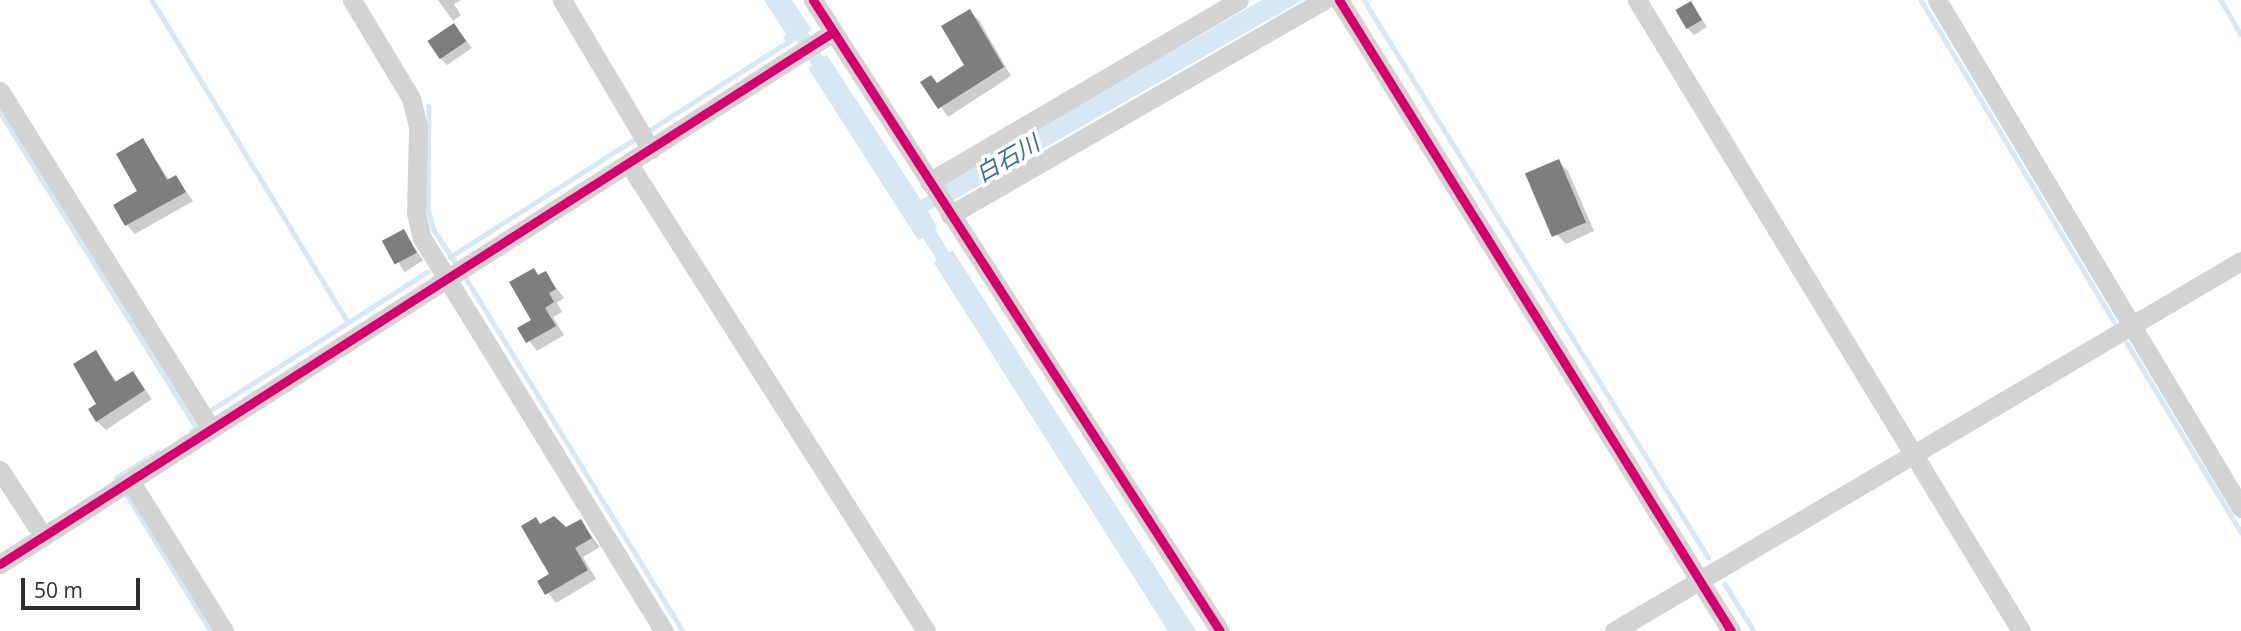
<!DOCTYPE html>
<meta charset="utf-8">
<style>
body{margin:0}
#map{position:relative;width:2241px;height:631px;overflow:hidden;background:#fff;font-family:"Open Sans","Noto Sans JP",sans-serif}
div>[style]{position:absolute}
.water>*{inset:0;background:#d7e7f3}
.shadow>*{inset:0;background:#0003;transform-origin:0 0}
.stream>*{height:4.5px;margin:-2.25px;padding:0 2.25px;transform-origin:2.25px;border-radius:2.25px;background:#d7e7f3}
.building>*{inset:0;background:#7e7e7e;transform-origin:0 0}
.minor>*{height:19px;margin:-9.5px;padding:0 9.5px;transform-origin:9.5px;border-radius:9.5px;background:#d3d3d3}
.cycleway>*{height:9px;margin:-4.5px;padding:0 4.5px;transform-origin:4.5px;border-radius:4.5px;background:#d6006c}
span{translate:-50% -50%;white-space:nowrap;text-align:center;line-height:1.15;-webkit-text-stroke:7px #fff;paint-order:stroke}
.water-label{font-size:23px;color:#376e96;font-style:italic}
.scale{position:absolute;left:21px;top:578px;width:119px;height:32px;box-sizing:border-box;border:4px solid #2e2e2e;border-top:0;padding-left:9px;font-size:21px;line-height:24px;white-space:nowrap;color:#2e2e2e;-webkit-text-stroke:5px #fff;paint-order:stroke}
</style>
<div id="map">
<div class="water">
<div style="clip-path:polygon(764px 0,792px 0,812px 30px,808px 33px,823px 57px,827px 55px,921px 200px,943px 187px,941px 183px,1262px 0,1303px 0,952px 201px,949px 198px,928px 211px,937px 227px,935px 229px,949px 252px,953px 251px,1196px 631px,1168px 631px,934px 263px,937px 260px,923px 238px,918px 240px,808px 68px,812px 65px,796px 41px,788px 46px,783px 37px,786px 34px)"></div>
</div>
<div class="shadow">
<div style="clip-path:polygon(438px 0,461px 0,454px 4px,461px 15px,453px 21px)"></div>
<div style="clip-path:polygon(1691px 3px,1707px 27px,1694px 35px,1687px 28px)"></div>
<div style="clip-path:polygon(970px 12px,979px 20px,1011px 76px,948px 117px,923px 82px,938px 84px,966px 66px)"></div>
<div style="clip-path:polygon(454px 25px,472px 48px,447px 65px,440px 58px)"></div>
<div style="clip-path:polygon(143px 140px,170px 181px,176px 177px,193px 201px,135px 234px,127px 225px,139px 191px)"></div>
<div style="clip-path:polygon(1559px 162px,1568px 171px,1594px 231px,1566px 244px,1557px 235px)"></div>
<div style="left:404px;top:231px;width:35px;height:22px;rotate:57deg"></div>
<div style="clip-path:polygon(534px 270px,540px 276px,545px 273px,564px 298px,557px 303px,562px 312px,553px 317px,564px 335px,537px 351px,520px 329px,534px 320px)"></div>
<div style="clip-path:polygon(96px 352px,117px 382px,133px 373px,152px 399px,106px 430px,97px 421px)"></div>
<div style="clip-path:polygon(536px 520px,542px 526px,566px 530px,580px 521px,600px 547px,583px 557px,596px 579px,556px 603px,539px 581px,551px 575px)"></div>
</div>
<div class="stream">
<div style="left:152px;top:0;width:377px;rotate:58.7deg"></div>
<div style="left:1364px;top:0;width:655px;rotate:58.3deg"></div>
<div style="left:1921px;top:0;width:375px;rotate:59deg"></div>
<div style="left:2221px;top:0;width:39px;rotate:60deg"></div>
<div style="left:429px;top:106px;width:103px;rotate:90.6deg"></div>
<div style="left:428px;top:209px;width:22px;rotate:74deg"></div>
<div style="left:434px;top:230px;width:42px;rotate:56.7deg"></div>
<div style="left:0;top:112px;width:372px;rotate:58.1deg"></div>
<div style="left:197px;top:428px;width:6px;rotate:149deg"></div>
<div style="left:650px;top:130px;width:165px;rotate:-32.6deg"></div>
<div style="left:450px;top:257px;width:217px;rotate:-32.6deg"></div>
<div style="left:464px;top:275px;width:418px;rotate:58.4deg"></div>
<div style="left:2127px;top:343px;width:221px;rotate:58.9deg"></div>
<div style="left:208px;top:412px;width:260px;rotate:-32.6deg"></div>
<div style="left:116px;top:478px;width:49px;rotate:-31.8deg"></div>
<div style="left:127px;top:495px;width:160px;rotate:58.3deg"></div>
<div style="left:1725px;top:584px;width:55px;rotate:58.3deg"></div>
</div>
<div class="building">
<div style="left:1691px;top:1px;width:22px;height:18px;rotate:60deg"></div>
<div style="clip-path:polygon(970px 9px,1004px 67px,938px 109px,920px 82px,931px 75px,937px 83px,964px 65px,941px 26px)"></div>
<div style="left:454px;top:23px;width:22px;height:32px;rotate:56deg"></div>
<div style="clip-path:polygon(143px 138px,167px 180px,176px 175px,186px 192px,125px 226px,113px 205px,137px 191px,116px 154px)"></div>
<div style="left:1559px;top:159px;width:69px;height:37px;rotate:67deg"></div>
<div style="left:404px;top:229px;width:27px;height:25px;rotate:62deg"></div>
<div style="clip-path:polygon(534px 268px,538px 275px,546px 271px,556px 289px,549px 293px,554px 302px,545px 308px,556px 326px,526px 343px,517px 328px,531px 320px,509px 282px)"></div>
<div style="clip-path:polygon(96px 350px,115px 382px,133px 371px,145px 390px,96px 422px,88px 409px,96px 404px,73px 364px)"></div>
<div style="clip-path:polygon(554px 516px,566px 527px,581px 519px,592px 538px,575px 548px,588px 570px,545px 595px,537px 581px,549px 574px,521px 526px,536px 517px,540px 524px)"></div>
</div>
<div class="minor">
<div style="left:352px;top:0;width:114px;rotate:59deg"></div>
<div style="left:411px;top:98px;width:30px;rotate:76deg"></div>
<div style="left:418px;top:127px;width:86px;rotate:91.3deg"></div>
<div style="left:416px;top:213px;width:26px;rotate:77deg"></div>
<div style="left:422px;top:238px;width:462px;rotate:58.4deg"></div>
<div style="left:562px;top:0;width:174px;rotate:59.3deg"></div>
<div style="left:813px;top:0;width:751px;rotate:57.18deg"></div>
<div style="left:1339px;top:0;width:743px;rotate:58.15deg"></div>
<div style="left:1637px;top:0;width:739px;rotate:58.68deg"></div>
<div style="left:1937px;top:0;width:592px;rotate:59.1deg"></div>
<div style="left:0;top:91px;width:398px;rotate:58deg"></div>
<div style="left:629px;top:164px;width:553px;rotate:57.54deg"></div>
<div style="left:929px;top:182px;width:359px;rotate:-30.4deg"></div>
<div style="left:950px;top:215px;width:431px;rotate:-29.9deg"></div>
<div style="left:0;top:470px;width:79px;rotate:56.9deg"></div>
<div style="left:131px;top:482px;width:176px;rotate:58deg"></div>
<div style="left:0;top:564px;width:988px;rotate:-32.56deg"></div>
<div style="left:1614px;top:631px;width:728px;rotate:-30.55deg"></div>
</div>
<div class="cycleway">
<div style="left:813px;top:0;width:751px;rotate:57.18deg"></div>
<div style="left:1339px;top:0;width:743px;rotate:58.15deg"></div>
<div style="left:0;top:564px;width:988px;rotate:-32.56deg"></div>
</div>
<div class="water-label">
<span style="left:1007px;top:158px;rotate:-30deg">白石川</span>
</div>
<div class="scale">50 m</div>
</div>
